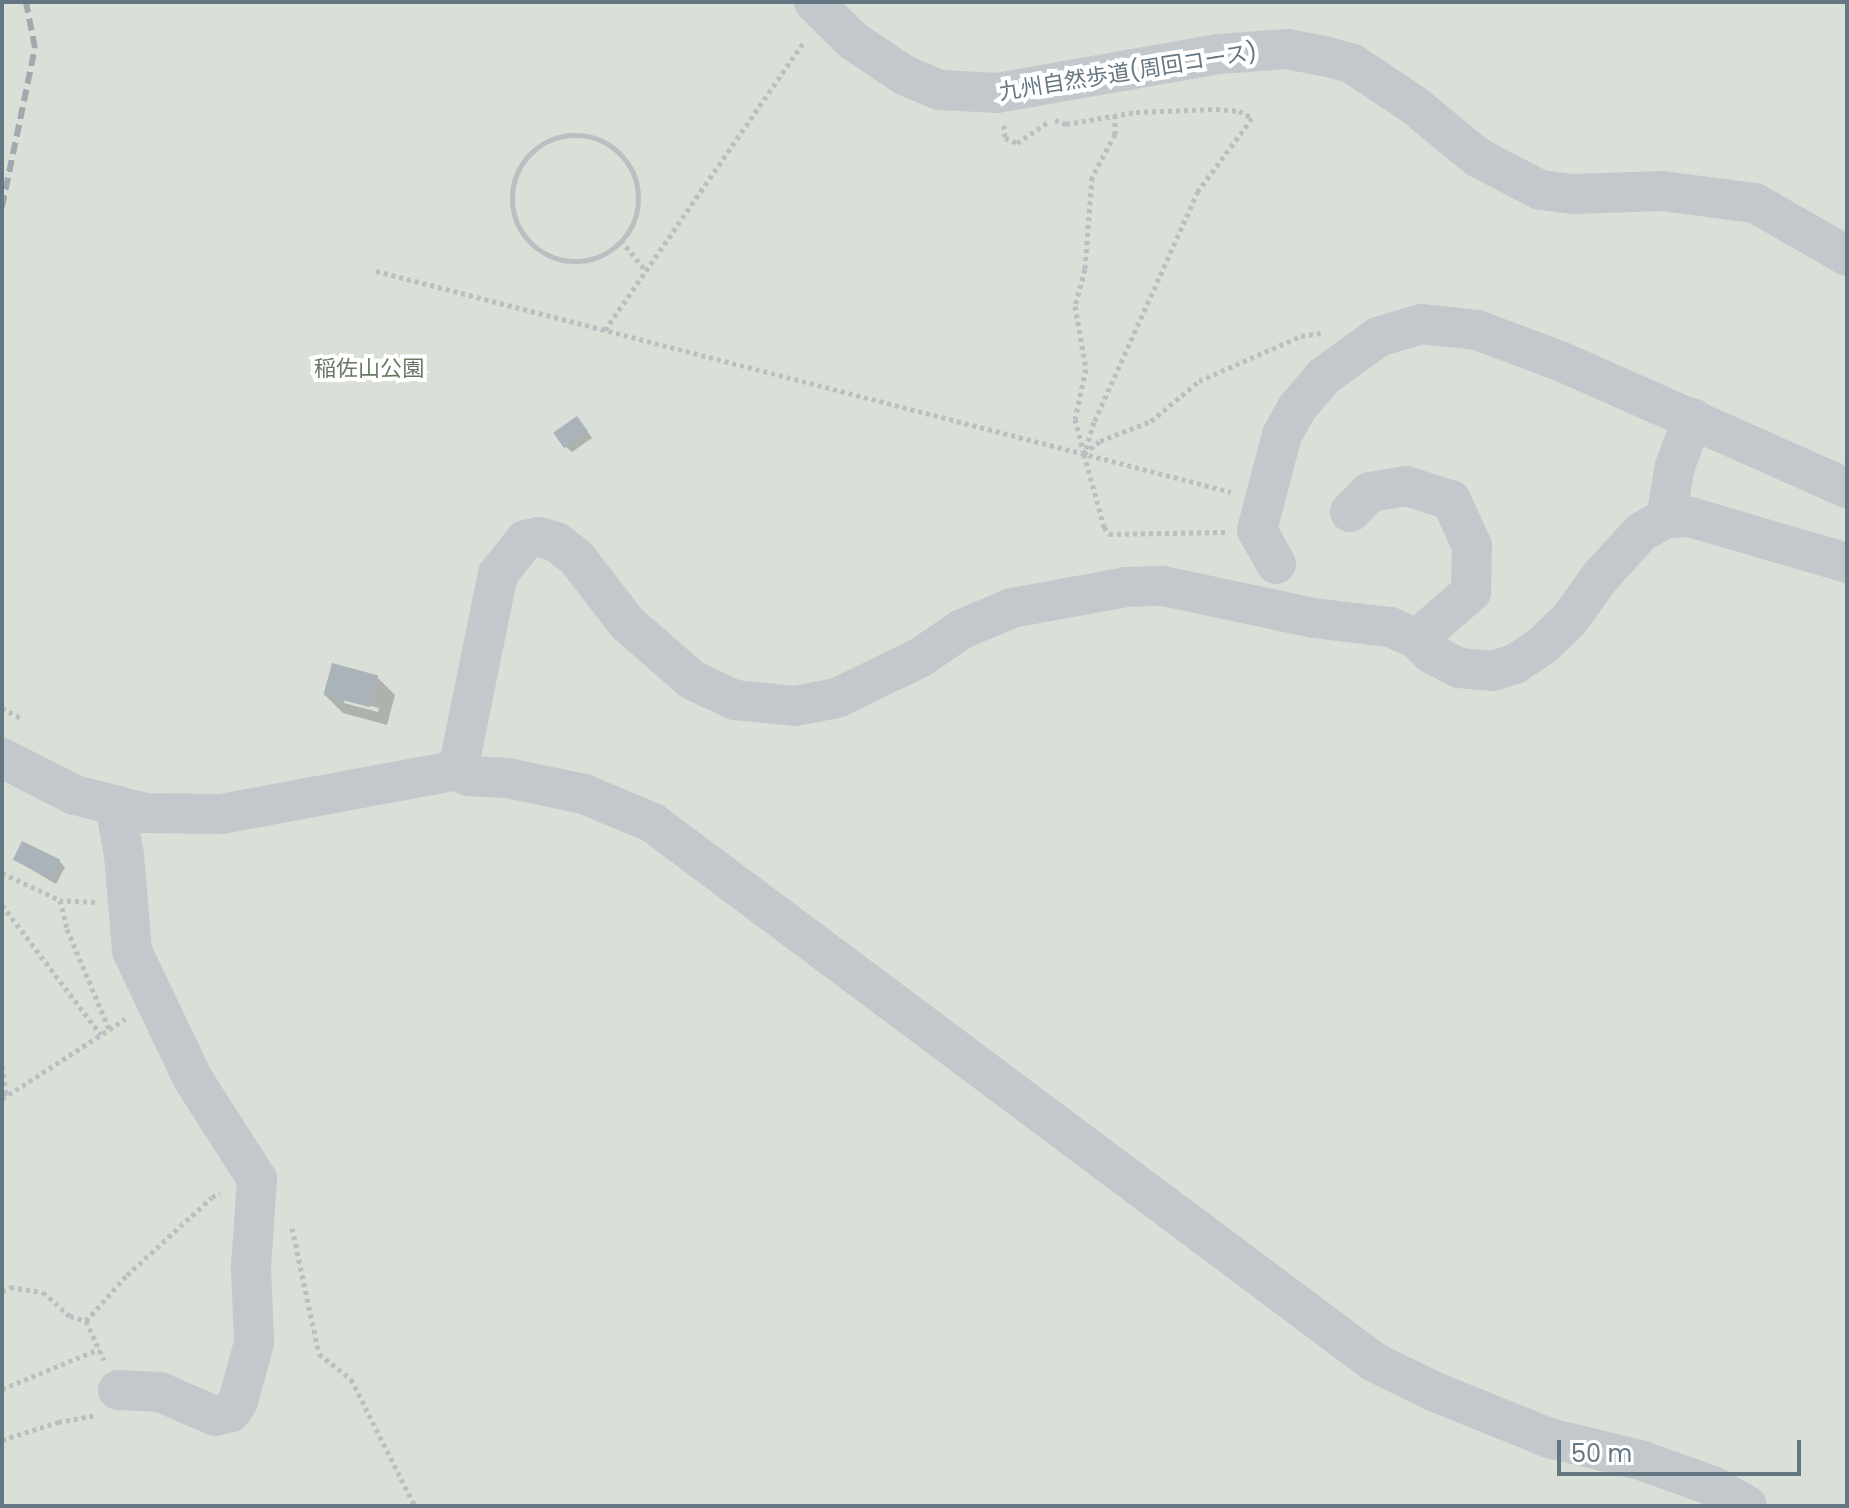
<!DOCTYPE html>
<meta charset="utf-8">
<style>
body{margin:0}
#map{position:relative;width:1849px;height:1508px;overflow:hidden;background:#fafaf8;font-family:Poppins,"Noto Sans JP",sans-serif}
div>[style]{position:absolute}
.green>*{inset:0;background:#dadfd7;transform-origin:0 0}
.shadow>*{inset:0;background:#0003}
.building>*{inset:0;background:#aab3b9;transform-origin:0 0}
.path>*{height:5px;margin-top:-2.5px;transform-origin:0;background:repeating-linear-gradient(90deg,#bbbfc2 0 4px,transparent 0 8px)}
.path>.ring{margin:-2.5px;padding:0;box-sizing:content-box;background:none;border:5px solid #bbbfc2;border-radius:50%}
.minor>*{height:40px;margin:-20px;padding:0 20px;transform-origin:20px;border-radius:20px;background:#c3c8cc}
.rail>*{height:6px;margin-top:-3px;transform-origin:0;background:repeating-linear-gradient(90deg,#a2aab0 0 12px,transparent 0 18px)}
span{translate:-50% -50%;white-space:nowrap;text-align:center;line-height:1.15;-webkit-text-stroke:8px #fff;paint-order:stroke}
.street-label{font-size:22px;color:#657683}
.park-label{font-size:22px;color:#687a64}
.frame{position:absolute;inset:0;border:4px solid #657683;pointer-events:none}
.scale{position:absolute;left:1557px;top:1440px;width:244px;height:36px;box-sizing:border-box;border:4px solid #657683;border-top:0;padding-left:10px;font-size:24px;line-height:28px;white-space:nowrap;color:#657683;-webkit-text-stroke:6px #fff;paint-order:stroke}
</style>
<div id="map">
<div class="green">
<div style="left:2px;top:2px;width:1845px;height:1504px"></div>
</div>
<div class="shadow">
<div style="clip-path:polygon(582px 424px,592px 438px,572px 452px,566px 447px)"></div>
<div style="clip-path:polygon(evenodd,377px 677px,395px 695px,387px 725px,343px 713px,325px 695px,377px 677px,344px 699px,379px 708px,378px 712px,344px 703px,344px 699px)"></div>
<div style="clip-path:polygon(15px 860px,60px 862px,65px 867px,56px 884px)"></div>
</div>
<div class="building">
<div style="left:577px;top:416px;width:19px;height:29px;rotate:55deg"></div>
<div style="left:332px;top:663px;width:48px;height:33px;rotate:15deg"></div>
<div style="left:22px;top:841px;width:43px;height:21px;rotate:26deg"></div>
</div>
<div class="path">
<div style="left:1115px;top:115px;width:19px;rotate:90deg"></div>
<div style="left:1115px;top:134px;width:49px;rotate:118.1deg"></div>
<div style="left:1092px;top:177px;width:92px;rotate:94.4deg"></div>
<div style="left:1085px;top:269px;width:38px;rotate:105deg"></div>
<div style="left:1075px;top:306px;width:64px;rotate:80.1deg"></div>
<div style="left:1086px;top:369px;width:51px;rotate:102.4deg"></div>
<div style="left:1075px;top:419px;width:36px;rotate:76deg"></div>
<div style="left:1084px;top:454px;width:21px;rotate:-39deg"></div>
<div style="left:1100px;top:441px;width:55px;rotate:-21.4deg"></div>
<div style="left:1151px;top:421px;width:62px;rotate:-39.8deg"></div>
<div style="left:1199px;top:381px;width:111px;rotate:-23.8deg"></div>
<div style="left:1301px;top:336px;width:20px;rotate:-9deg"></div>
<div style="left:1055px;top:120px;width:12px;rotate:20deg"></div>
<div style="left:1066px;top:124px;width:71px;rotate:-9.7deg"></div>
<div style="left:1136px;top:112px;width:80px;rotate:-2.1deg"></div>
<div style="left:1216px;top:109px;width:23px;rotate:5deg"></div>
<div style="left:1239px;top:111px;width:15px;rotate:28deg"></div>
<div style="left:1252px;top:118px;width:91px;rotate:126.5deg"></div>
<div style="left:1198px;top:191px;width:253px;rotate:114.2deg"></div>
<div style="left:1094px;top:422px;width:34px;rotate:107deg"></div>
<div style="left:1084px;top:454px;width:76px;rotate:74.7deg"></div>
<div style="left:1104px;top:527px;width:9px;rotate:54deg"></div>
<div style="left:1109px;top:534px;width:116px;rotate:-1deg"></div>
<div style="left:1004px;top:125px;width:13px;rotate:86deg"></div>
<div style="left:1005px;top:138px;width:13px;rotate:23deg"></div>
<div style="left:1017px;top:143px;width:36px;rotate:-34deg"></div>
<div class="ring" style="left:512px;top:135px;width:121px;height:121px"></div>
<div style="left:621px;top:240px;width:40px;rotate:51deg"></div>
<div style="left:376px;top:271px;width:883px;rotate:14.49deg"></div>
<div style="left:605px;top:330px;width:351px;rotate:-55.4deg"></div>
<div style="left:2px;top:708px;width:21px;rotate:28deg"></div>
<div style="left:2px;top:873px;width:64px;rotate:25deg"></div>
<div style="left:95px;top:902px;width:35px;rotate:-177deg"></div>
<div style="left:60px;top:900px;width:30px;rotate:76deg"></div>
<div style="left:67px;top:929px;width:108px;rotate:67.2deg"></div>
<div style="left:2px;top:905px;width:163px;rotate:52.7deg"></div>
<div style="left:2px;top:1066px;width:30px;rotate:82deg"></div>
<div style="left:6px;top:1096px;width:7px;rotate:-124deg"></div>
<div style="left:2px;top:1099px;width:147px;rotate:-33deg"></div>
<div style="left:292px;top:1228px;width:129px;rotate:77.9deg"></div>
<div style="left:319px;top:1354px;width:41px;rotate:38deg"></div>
<div style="left:351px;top:1379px;width:142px;rotate:63.3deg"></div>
<div style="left:2px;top:1291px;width:9px;rotate:-27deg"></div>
<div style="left:10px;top:1287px;width:33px;rotate:9deg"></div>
<div style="left:43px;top:1292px;width:36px;rotate:42deg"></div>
<div style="left:70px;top:1316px;width:17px;rotate:17deg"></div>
<div style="left:86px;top:1321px;width:62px;rotate:-48.3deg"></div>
<div style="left:127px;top:1275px;width:115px;rotate:-42.5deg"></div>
<div style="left:212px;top:1197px;width:9px;rotate:-27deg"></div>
<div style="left:86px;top:1321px;width:43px;rotate:65.2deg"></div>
<div style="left:2px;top:1389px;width:105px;rotate:-22.4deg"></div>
<div style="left:2px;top:1440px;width:59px;rotate:-17.8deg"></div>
<div style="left:58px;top:1422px;width:40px;rotate:-10deg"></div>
</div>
<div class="minor">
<div style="left:814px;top:2px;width:54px;rotate:45deg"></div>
<div style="left:852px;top:40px;width:63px;rotate:33.9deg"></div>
<div style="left:904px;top:75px;width:39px;rotate:23deg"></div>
<div style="left:940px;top:90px;width:57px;rotate:3deg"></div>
<div style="left:997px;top:93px;width:225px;rotate:-10deg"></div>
<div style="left:1219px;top:54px;width:68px;rotate:-4.2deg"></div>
<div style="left:1287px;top:49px;width:38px;rotate:11deg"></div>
<div style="left:1324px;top:56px;width:28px;rotate:15deg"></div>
<div style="left:1351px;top:63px;width:76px;rotate:33.7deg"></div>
<div style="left:1414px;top:105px;width:82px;rotate:39.5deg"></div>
<div style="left:1477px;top:157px;width:71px;rotate:27.6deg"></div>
<div style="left:1540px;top:190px;width:35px;rotate:7deg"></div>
<div style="left:1575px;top:194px;width:87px;rotate:-2deg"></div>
<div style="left:1662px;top:191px;width:94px;rotate:7.4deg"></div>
<div style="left:1755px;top:203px;width:106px;rotate:29.9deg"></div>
<div style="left:1350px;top:512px;width:28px;rotate:-45deg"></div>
<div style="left:1370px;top:492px;width:36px;rotate:-9deg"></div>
<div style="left:1406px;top:486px;width:47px;rotate:17.3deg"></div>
<div style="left:1451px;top:500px;width:51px;rotate:65.5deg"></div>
<div style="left:1472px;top:546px;width:46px;rotate:91.2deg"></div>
<div style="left:1471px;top:592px;width:72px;rotate:139deg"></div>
<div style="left:1666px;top:518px;width:53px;rotate:-80.2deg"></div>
<div style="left:1675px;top:466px;width:51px;rotate:-69.4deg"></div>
<div style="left:1276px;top:564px;width:39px;rotate:-119deg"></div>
<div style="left:1257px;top:530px;width:98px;rotate:-75.3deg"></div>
<div style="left:1282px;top:435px;width:31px;rotate:-61deg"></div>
<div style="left:1297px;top:408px;width:40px;rotate:-50deg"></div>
<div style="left:1323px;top:377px;width:68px;rotate:-36deg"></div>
<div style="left:1378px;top:337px;width:45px;rotate:-16.8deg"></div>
<div style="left:1421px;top:324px;width:56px;rotate:6.1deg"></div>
<div style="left:1477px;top:330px;width:89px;rotate:20.5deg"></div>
<div style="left:1560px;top:361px;width:314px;rotate:23.9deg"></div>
<div style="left:2px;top:758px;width:82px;rotate:26.9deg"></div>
<div style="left:75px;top:795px;width:72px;rotate:14.4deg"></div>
<div style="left:145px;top:813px;width:76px;rotate:0.8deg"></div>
<div style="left:221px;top:814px;width:241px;rotate:-10.5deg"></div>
<div style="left:458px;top:770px;width:12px;rotate:31deg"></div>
<div style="left:468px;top:776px;width:40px;rotate:2.9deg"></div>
<div style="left:508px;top:778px;width:78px;rotate:11.9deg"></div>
<div style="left:584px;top:794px;width:75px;rotate:22.8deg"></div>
<div style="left:653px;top:823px;width:900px;rotate:36.78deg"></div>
<div style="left:1374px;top:1362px;width:66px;rotate:26.2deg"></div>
<div style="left:1433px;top:1391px;width:125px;rotate:22.1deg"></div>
<div style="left:1549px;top:1438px;width:94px;rotate:13.6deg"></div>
<div style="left:1640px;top:1460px;width:77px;rotate:19.6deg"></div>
<div style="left:1713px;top:1486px;width:39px;rotate:30deg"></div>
<div style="left:458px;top:770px;width:200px;rotate:-78.5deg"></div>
<div style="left:498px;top:574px;width:43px;rotate:-51.5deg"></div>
<div style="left:525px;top:540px;width:14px;rotate:-12deg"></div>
<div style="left:539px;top:537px;width:18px;rotate:16deg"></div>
<div style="left:556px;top:542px;width:25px;rotate:37deg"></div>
<div style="left:576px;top:557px;width:83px;rotate:52.3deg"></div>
<div style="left:627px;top:623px;width:86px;rotate:41.2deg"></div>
<div style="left:692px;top:680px;width:47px;rotate:24.9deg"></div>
<div style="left:735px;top:700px;width:60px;rotate:5.7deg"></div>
<div style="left:795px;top:706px;width:43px;rotate:-10.8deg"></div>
<div style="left:837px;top:698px;width:93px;rotate:-26deg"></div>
<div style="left:921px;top:657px;width:50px;rotate:-34.3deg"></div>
<div style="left:962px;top:629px;width:54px;rotate:-22.8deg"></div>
<div style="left:1012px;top:608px;width:116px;rotate:-10.4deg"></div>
<div style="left:1126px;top:587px;width:37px;rotate:-2deg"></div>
<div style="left:1163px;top:586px;width:153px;rotate:12deg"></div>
<div style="left:1313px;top:618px;width:78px;rotate:6.7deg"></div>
<div style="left:1390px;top:627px;width:30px;rotate:24deg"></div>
<div style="left:1417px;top:639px;width:21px;rotate:45deg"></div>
<div style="left:1432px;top:654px;width:30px;rotate:27deg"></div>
<div style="left:1459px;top:668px;width:33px;rotate:5deg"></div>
<div style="left:1492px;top:671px;width:24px;rotate:-17deg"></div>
<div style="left:1515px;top:664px;width:34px;rotate:-34deg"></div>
<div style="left:1543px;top:645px;width:36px;rotate:-44deg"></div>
<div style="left:1569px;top:620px;width:54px;rotate:-54deg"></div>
<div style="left:1601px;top:576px;width:59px;rotate:-47.7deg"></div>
<div style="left:1641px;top:532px;width:29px;rotate:-29deg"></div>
<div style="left:1666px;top:518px;width:24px;rotate:-2deg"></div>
<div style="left:1690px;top:517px;width:164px;rotate:16.3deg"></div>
<div style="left:115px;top:805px;width:51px;rotate:79.8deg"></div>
<div style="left:124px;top:855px;width:96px;rotate:85.2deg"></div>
<div style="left:132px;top:951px;width:142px;rotate:64.5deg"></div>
<div style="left:193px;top:1079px;width:119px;rotate:57.4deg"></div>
<div style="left:257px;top:1179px;width:88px;rotate:93.9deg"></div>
<div style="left:251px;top:1267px;width:76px;rotate:87.7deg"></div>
<div style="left:254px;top:1343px;width:60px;rotate:105.4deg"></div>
<div style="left:238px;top:1401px;width:13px;rotate:122deg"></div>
<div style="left:231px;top:1412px;width:16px;rotate:166deg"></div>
<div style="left:215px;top:1416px;width:60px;rotate:-156.4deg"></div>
<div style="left:160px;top:1392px;width:42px;rotate:-177.3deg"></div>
</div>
<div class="rail">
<div style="left:2px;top:207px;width:162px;rotate:-78.3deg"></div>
<div style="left:35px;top:48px;width:47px;rotate:-101.1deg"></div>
</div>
<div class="street-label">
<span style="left:1128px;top:72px;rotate:-9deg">九州自然歩道(周回コース)</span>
</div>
<div class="park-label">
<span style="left:369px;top:369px">稲佐山公園</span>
</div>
<div class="frame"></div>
<div class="scale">50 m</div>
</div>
